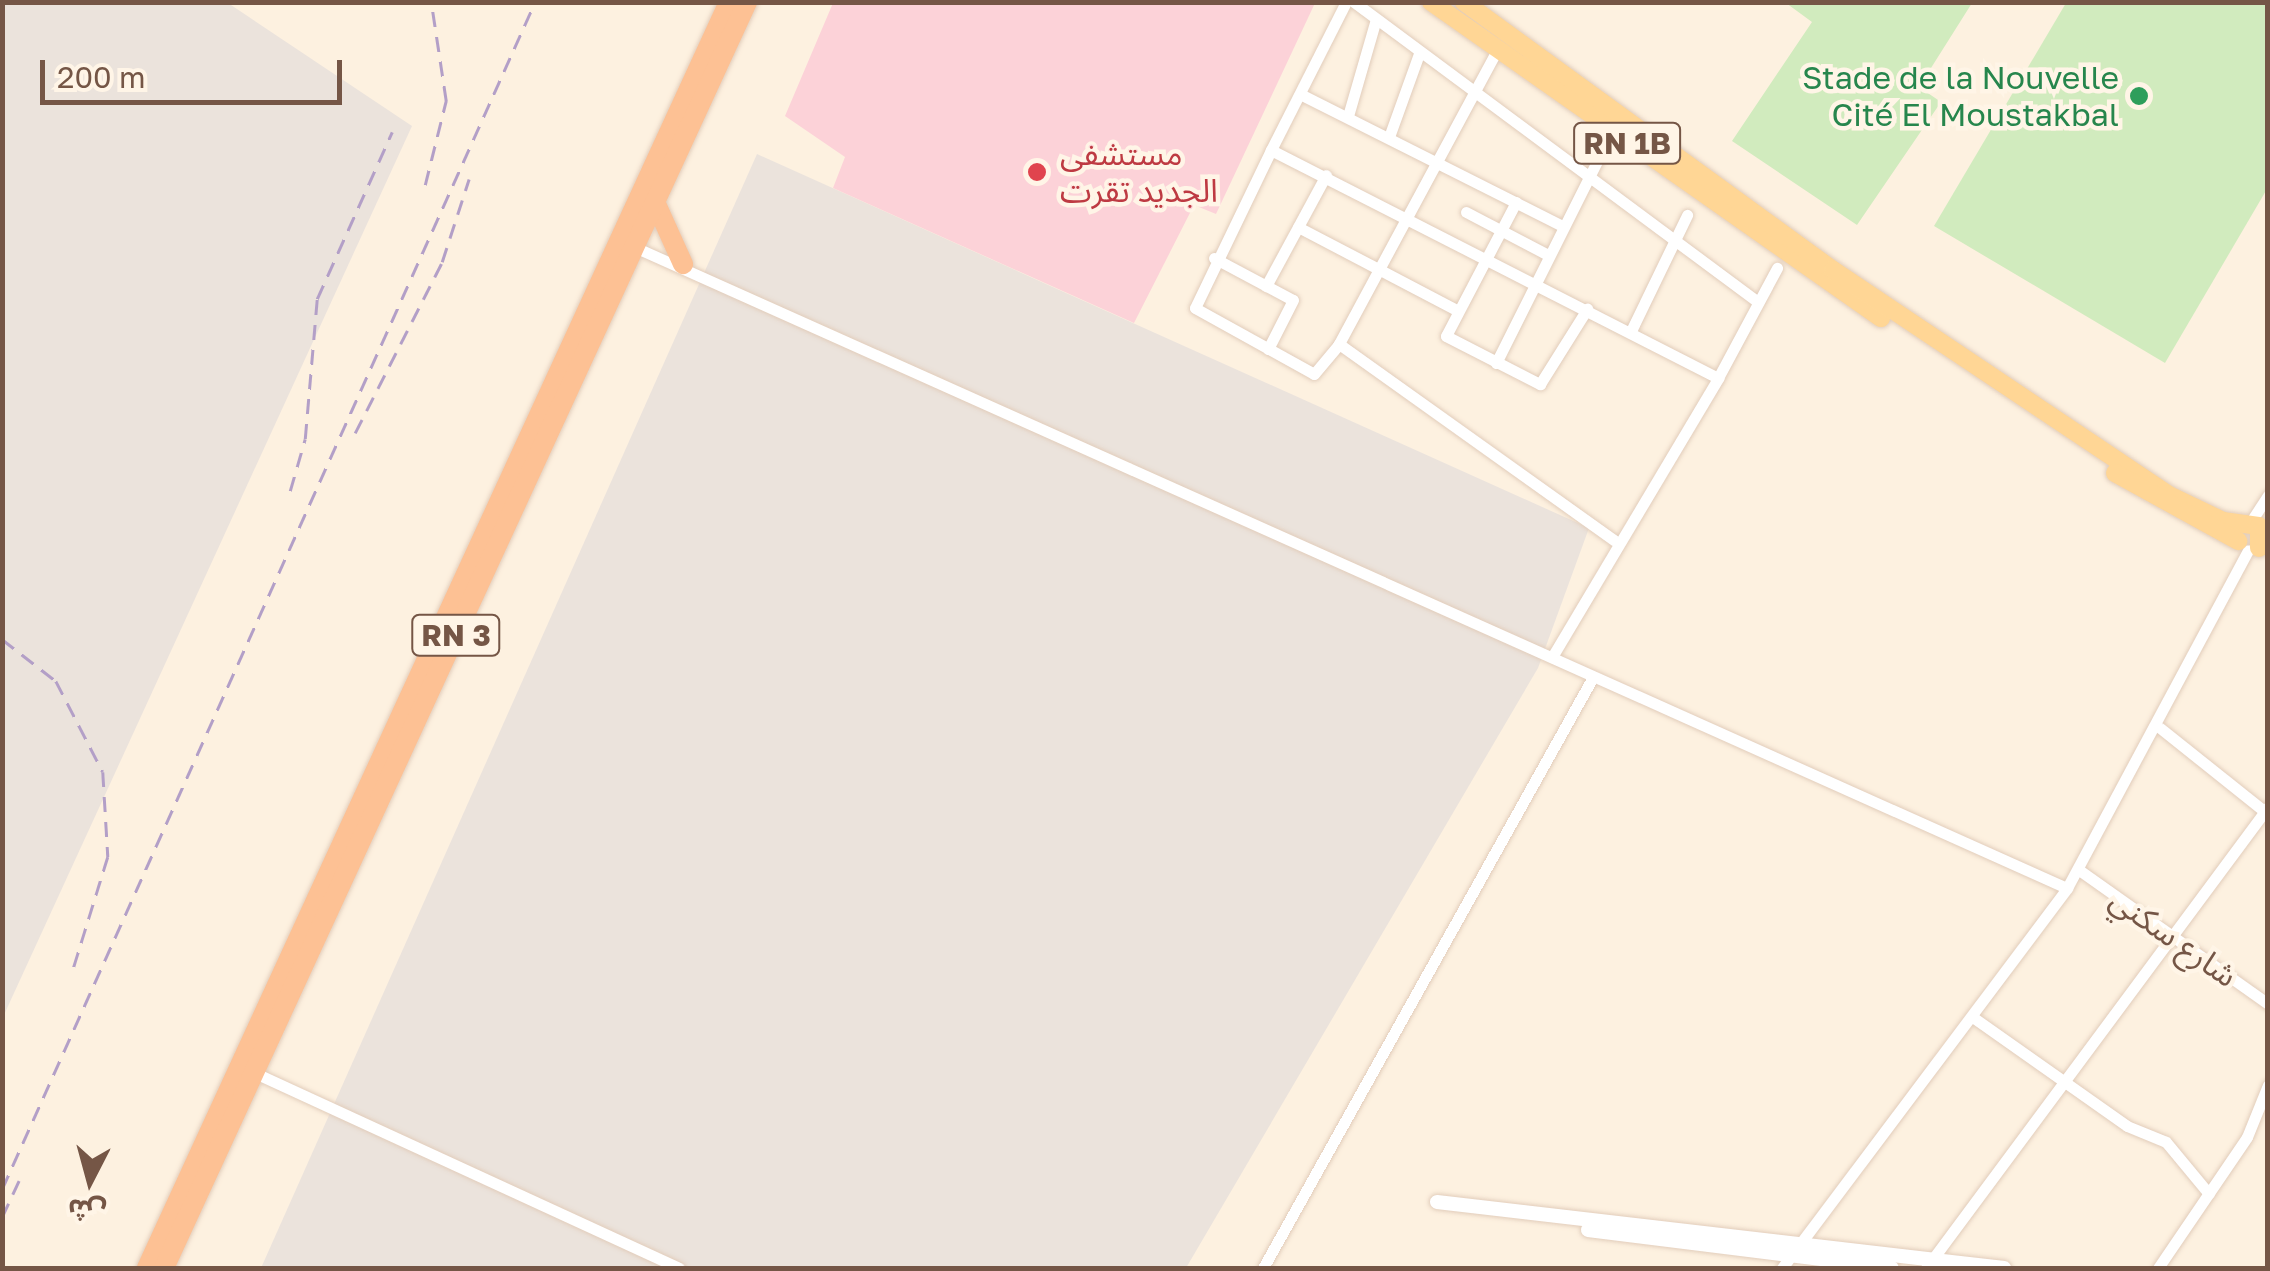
<!DOCTYPE html>
<meta charset="utf-8">
<style>
body{margin:0}
#map{position:relative;width:2270px;height:1271px;overflow:hidden;background:#fdf1e0;font-family:"Golos Text","Noto Sans Arabic",sans-serif}
div>[style]{position:absolute}
.industrial>*{inset:0;background:#ebe3dc}
.medical>*{inset:0;background:#fcd2d8}
.green>*{inset:0;background:#d1ebbe}
.roads{filter:drop-shadow(0 0 2px #e2cdbb) drop-shadow(0 0 2px #e2cdbb)}
.minor>*{height:11px;margin:-5.5px;padding:0 5.5px;transform-origin:5.5px;border-radius:5.5px;background:#fff}
.tertiary>*{height:14px;margin:-7px;padding:0 7px;transform-origin:7px;border-radius:7px;background:#fff}
.primary>*{height:18px;margin:-9px;padding:0 9px;transform-origin:9px;border-radius:9px;background:#ffd695}
.trunk>*{height:20px;margin:-10px;padding:0 10px;transform-origin:10px;border-radius:10px;background:#fdc194}
.rail>*{height:2.5px;margin-top:-1.25px;transform-origin:0;background:repeating-linear-gradient(90deg,#b39fc7 0 15px,transparent 0 25px)}
.dots>*{width:28px;height:28px;translate:-50% -50%;box-sizing:border-box;border:5px solid #fff5e7;border-radius:50%}
span{translate:-50% -50%;white-space:nowrap;text-align:center;line-height:1.15;-webkit-text-stroke:9px #fff5e7;paint-order:stroke}
.shield-label span{padding:2px 8px;background:#fff5e7;border:2px solid;border-radius:8px;-webkit-text-stroke-width:0}
.shield-label{font-size:30px;color:#755646;font-weight:700}
.leisure-label{font-size:32px;color:#27864d}
.right{translate:-100% -50%;text-align:right}
.health-label{font-size:32px;color:#be3a42}
.left{translate:0 -50%;text-align:left}
.street-label{font-size:32px;color:#755646}
.frame{position:absolute;inset:0;border:5px solid #755646;pointer-events:none}
.north{position:absolute;left:40px;top:1131px;width:100px;height:100px;-webkit-text-stroke:8px #fff5e7;paint-order:stroke;rotate:186deg;font-size:28px;font-weight:700;line-height:40px;text-align:center;color:#755646}
.north::after{content:'';display:block;margin:auto;width:35px;height:45px;background:#755646;clip-path:polygon(50% 0,100% 100%,50% 72%,0 100%)}
.scale{position:absolute;left:40px;top:60px;width:302px;height:45px;box-sizing:border-box;border:5px solid #755646;border-top:0;padding-left:12px;font-size:30px;line-height:35px;white-space:nowrap;color:#755646;-webkit-text-stroke:8px #fff5e7;paint-order:stroke}
</style>
<div id="map">
<div class="industrial">
<div style="clip-path:polygon(3px 2px,228px 3px,412px 126px,3px 1017px)"></div>
<div style="clip-path:polygon(757px 154px,1589px 528px,1538px 668px,1186px 1268px,261px 1268px)"></div>
</div>
<div class="medical">
<div style="clip-path:polygon(833px 3px,833px 2px,1315px 3px,1216px 214px,1194px 205px,1134px 323px,833px 188px,845px 157px,785px 116px)"></div>
</div>
<div class="green">
<div style="clip-path:polygon(1786px 3px,1972px 3px,1919px 87px,1941px 102px,1857px 225px,1732px 141px,1812px 22px)"></div>
<div style="clip-path:polygon(2066px 3px,2267px 3px,2267px 189px,2165px 363px,1934px 226px)"></div>
</div>
<div class="roads">
<div class="minor">
<div style="left:1346px;top:2px;width:166px;rotate:116.9deg"></div>
<div style="left:1271px;top:150px;width:502px;rotate:27.02deg"></div>
<div style="left:1718px;top:378px;width:125px;rotate:-61.8deg"></div>
<div style="left:1354px;top:2px;width:503px;rotate:36.6deg"></div>
<div style="left:1496px;top:52px;width:332px;rotate:118.3deg"></div>
<div style="left:1339px;top:344px;width:338px;rotate:35.5deg"></div>
<div style="left:1300px;top:94px;width:294px;rotate:26.7deg"></div>
<div style="left:1348px;top:116px;width:101px;rotate:-73.9deg"></div>
<div style="left:1389px;top:137px;width:91px;rotate:-70.2deg"></div>
<div style="left:1271px;top:150px;width:175px;rotate:115.7deg"></div>
<div style="left:1195px;top:308px;width:136px;rotate:29deg"></div>
<div style="left:1314px;top:374px;width:39px;rotate:-50deg"></div>
<div style="left:1516px;top:202px;width:151px;rotate:117.6deg"></div>
<div style="left:1446px;top:336px;width:106px;rotate:27.1deg"></div>
<div style="left:1540px;top:384px;width:89px;rotate:-57.9deg"></div>
<div style="left:1466px;top:212px;width:93px;rotate:27.7deg"></div>
<div style="left:1298px;top:227px;width:177px;rotate:27.6deg"></div>
<div style="left:630px;top:245px;width:1574px;rotate:24.11deg"></div>
<div style="left:1214px;top:258px;width:89px;rotate:28deg"></div>
<div style="left:1293px;top:300px;width:55px;rotate:117deg"></div>
<div style="left:1266px;top:286px;width:126px;rotate:-61.6deg"></div>
<div style="left:1631px;top:331px;width:129px;rotate:-64.2deg"></div>
<div style="left:1496px;top:363px;width:235px;rotate:-63.4deg"></div>
<div style="left:2250px;top:523px;width:33px;rotate:-57deg"></div>
<div style="left:1552px;top:657px;width:325px;rotate:-59.2deg"></div>
<div style="left:2160px;top:728px;width:133px;rotate:38.6deg"></div>
<div style="left:2079px;top:870px;width:232px;rotate:35.3deg"></div>
<div style="left:1974px;top:1018px;width:187px;rotate:35.2deg"></div>
<div style="left:2127px;top:1126px;width:42px;rotate:22.3deg"></div>
<div style="left:2166px;top:1142px;width:67px;rotate:50.4deg"></div>
<div style="left:253px;top:1072px;width:469px;rotate:24.7deg"></div>
<div style="left:1263px;top:1268px;width:677px;rotate:-60.82deg"></div>
<div style="left:1782px;top:1268px;width:475px;rotate:-53.1deg"></div>
<div style="left:2067px;top:888px;width:383px;rotate:-61.8deg"></div>
<div style="left:1926px;top:1268px;width:574px;rotate:-53.43deg"></div>
<div style="left:2158px;top:1268px;width:158px;rotate:-55.8deg"></div>
<div style="left:2247px;top:1137px;width:56px;rotate:-68deg"></div>
</div>
<div class="tertiary">
<div style="left:1437px;top:1202px;width:571px;rotate:6.64deg"></div>
<div style="left:1588px;top:1230px;width:306px;rotate:7.1deg"></div>
</div>
<div class="primary">
<div style="left:1431px;top:2px;width:550px;rotate:35.08deg"></div>
<div style="left:1464px;top:2px;width:456px;rotate:36deg"></div>
<div style="left:1833px;top:270px;width:402px;rotate:33.8deg"></div>
<div style="left:2167px;top:494px;width:62px;rotate:25.7deg"></div>
<div style="left:2223px;top:521px;width:36px;rotate:8deg"></div>
<div style="left:2259px;top:526px;width:22px;rotate:90deg"></div>
<div style="left:2115px;top:473px;width:141px;rotate:28.9deg"></div>
</div>
<div class="trunk">
<div style="left:656px;top:204px;width:66px;rotate:65.8deg"></div>
<div style="left:147px;top:1268px;width:1393px;rotate:-65.31deg"></div>
<div style="left:164px;top:1268px;width:1394px;rotate:-65.27deg"></div>
</div>
</div>
<div class="rail">
<div style="left:425px;top:185px;width:87px;rotate:-76deg"></div>
<div style="left:446px;top:101px;width:100px;rotate:-98.6deg"></div>
<div style="left:355px;top:433px;width:192px;rotate:-63deg"></div>
<div style="left:442px;top:262px;width:87px;rotate:-72deg"></div>
<div style="left:290px;top:491px;width:54px;rotate:-73.9deg"></div>
<div style="left:305px;top:439px;width:141px;rotate:-85.1deg"></div>
<div style="left:317px;top:299px;width:183px;rotate:-65.8deg"></div>
<div style="left:2px;top:639px;width:68px;rotate:37.9deg"></div>
<div style="left:56px;top:681px;width:102px;rotate:62.7deg"></div>
<div style="left:103px;top:772px;width:85px;rotate:86.6deg"></div>
<div style="left:108px;top:857px;width:118px;rotate:107.2deg"></div>
<div style="left:2px;top:1189px;width:1301px;rotate:-65.82deg"></div>
<div style="left:2px;top:1217px;width:45px;rotate:-65.1deg"></div>
</div>
<div class="dots">
<div style="left:2139px;top:96px;background:#2e9e5b"></div>
<div style="left:1037px;top:172px;background:#e0444e"></div>
</div>
<div class="shield-label">
<span style="left:1627px;top:143px">RN 1B</span>
<span style="left:456px;top:635px">RN 3</span>
</div>
<div class="leisure-label">
<span class="right" style="left:2119px;top:96px">Stade de la Nouvelle<br>Cité El Moustakbal</span>
</div>
<div class="health-label">
<span class="left" style="left:1060px;top:172px">مستشفى<br>الجديد تقرت</span>
</div>
<div class="street-label">
<span style="left:2174px;top:937px;rotate:35deg">شارع سكني</span>
</div>
<div class="frame"></div>
<div class="north">ش</div>
<div class="scale">200 m</div>
</div>
